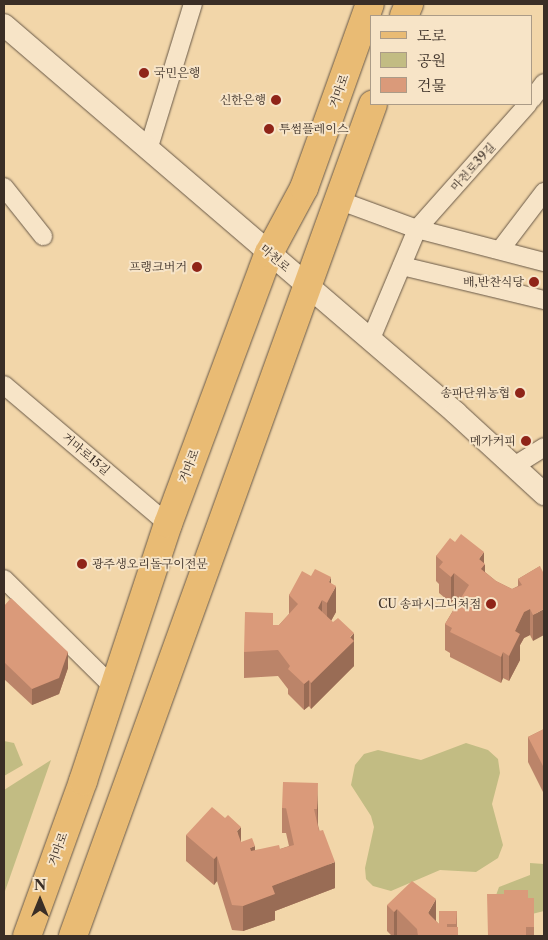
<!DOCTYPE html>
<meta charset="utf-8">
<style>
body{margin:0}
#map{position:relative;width:548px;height:940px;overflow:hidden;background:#f2d6a9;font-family:"Libre Caslon Text","Noto Serif KR",serif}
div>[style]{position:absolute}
.green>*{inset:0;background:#c2bc83}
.roads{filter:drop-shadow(0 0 1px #685847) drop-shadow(0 0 1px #685847)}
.minor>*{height:18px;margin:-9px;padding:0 9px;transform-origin:9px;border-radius:9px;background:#f7e4c7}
.tertiary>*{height:22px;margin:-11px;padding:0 11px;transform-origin:11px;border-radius:11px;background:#f7e4c7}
.primary>*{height:28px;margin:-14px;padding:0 14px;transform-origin:14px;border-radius:14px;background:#e9bb74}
.wall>*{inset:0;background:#bb8469}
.shaded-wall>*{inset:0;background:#996c55}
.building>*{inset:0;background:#da9a7a}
.dots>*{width:14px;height:14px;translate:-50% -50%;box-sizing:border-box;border:2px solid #f7e4c7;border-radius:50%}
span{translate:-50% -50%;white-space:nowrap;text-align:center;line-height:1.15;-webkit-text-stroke:4px #f7e4c7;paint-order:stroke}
.poi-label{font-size:12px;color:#3a2e26}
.left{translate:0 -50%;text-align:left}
.right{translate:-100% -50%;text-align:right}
.street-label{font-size:12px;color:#3a2e26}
.frame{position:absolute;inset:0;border:5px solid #3a2e26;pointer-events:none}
.legend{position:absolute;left:370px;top:15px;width:162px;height:90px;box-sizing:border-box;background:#f7e4c7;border:1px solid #ab9b87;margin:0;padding:6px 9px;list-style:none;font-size:15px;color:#3a2e26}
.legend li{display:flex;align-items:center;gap:10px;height:25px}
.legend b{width:25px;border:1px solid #ab9b87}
.north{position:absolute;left:15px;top:875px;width:50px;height:50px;-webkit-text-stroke:4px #f7e4c7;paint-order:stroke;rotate:0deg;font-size:14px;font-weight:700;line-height:20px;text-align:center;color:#3a2e26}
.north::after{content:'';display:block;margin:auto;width:18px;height:22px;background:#3a2e26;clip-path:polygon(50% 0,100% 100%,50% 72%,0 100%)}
</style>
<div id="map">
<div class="green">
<div style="clip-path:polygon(4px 741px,14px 743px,23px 765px,4px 776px)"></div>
<div style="clip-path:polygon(466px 743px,488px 750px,498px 759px,500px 773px,492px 804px,503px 845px,498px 858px,476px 872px,440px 870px,391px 891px,373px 886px,366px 879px,365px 868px,374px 827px,371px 816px,351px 785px,355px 765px,364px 754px,378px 750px,421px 760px)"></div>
<div style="clip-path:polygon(51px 760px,4px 894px,4px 790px)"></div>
<div style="clip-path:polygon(530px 863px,544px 864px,544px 911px,528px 915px,495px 898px,499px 887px,530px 875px)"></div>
</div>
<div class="roads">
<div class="minor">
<div style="left:532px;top:99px;width:20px;rotate:-53deg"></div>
<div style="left:148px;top:150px;width:153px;rotate:-72.9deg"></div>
<div style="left:4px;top:187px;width:63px;rotate:51.5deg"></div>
<div style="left:338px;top:200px;width:84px;rotate:20.2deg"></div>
<div style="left:417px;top:229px;width:131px;rotate:14.6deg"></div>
<div style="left:500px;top:250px;width:73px;rotate:-52.8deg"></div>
<div style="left:402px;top:266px;width:146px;rotate:13.5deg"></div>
<div style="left:370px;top:341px;width:121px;rotate:-67.2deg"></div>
<div style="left:417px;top:229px;width:167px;rotate:-48.4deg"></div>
<div style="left:4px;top:385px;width:215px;rotate:40.3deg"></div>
<div style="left:514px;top:466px;width:36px;rotate:-32deg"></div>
<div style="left:4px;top:579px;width:155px;rotate:44.7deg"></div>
</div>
<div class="tertiary">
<div style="left:4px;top:25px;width:596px;rotate:40.64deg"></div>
<div style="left:456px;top:413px;width:120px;rotate:42.6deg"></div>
</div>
<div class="primary">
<div style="left:404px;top:16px;width:13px;rotate:-67deg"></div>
<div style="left:27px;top:936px;width:165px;rotate:-70.1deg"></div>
<div style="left:83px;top:781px;width:271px;rotate:-71.7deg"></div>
<div style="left:168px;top:524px;width:289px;rotate:-69.6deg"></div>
<div style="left:269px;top:253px;width:74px;rotate:-61.7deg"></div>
<div style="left:304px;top:188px;width:195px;rotate:-70.3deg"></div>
<div style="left:73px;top:936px;width:884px;rotate:-70.17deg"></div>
</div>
</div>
<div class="wall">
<div style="clip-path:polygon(455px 542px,484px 563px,485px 572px,496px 581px,512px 589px,518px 586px,518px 579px,540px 566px,533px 641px,530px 635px,524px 638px,520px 645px,520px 660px,509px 681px,503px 678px,501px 683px,450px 657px,450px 653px,445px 650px,445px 624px,458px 602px,454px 599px,451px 603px,439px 593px,439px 584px,436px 581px,436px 556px)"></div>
<div style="clip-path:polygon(311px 576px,331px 583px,336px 612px,331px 621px,354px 666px,311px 709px,309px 706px,304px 710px,288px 694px,288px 689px,278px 676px,244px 678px,244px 652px,273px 625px,279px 625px,289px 614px,289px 595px)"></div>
<div style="clip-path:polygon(4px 606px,68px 668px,59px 694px,32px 705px,4px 679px)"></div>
<div style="clip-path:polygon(544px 729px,544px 794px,528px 762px,528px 737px)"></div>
<div style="clip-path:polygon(282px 808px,318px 809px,318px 825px,335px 888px,275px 911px,275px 920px,243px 931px,232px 930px,217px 881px,214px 885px,186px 861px,186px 835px,241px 842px,255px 850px,280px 849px,289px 846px,286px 833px,282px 833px)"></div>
<div style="clip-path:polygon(528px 898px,534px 898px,534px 936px,487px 936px)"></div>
<div style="clip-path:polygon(387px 905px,436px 921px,439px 924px,457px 911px,457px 927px,458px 936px,398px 936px,397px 935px,396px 936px,392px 936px,387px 931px)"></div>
</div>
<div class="shaded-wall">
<div style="clip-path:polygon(484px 552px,484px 565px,485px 564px,485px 589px,479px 559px)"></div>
<div style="clip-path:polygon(454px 573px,454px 599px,451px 603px,451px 577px)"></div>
<div style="clip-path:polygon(331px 577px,331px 595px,336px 586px,336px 612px,327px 628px,327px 603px,329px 582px)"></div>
<div style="clip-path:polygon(322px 600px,322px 626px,318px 608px)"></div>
<div style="clip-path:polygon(530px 609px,530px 635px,524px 638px,520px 645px,520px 660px,509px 681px,509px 656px,515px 631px,524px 612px)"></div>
<div style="clip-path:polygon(544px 609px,544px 635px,533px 641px,533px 615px)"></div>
<div style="clip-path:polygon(354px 633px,354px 666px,311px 709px,311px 683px)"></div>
<div style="clip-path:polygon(68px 652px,68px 668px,59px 694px,32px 705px,32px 689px)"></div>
<div style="clip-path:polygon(503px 652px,503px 678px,501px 683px,501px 657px)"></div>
<div style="clip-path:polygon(309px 680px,309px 706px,304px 710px,304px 684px)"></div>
<div style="clip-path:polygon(318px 783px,318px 809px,317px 835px,317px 809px)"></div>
<div style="clip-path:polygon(241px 827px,241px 853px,237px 831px)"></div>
<div style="clip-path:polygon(255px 846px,255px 872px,250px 848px)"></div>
<div style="clip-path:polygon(217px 856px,217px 881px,214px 885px,214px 859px)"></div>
<div style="clip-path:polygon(335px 862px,335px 888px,275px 911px,275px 920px,243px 931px,243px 906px,272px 886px)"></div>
<div style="clip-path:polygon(436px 899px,436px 925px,428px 913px)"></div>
<div style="clip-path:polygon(397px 909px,397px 935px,396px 936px,394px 936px,394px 912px)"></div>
</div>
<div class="building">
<div style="clip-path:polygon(461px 534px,484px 552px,479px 559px,485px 564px,481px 569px,496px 581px,512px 589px,522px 585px,518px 579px,540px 566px,544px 574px,544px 609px,533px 615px,530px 609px,524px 612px,515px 631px,520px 634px,509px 656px,503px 652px,501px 657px,450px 632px,452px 628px,445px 624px,469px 585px,454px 573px,451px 577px,439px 567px,443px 562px,436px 556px,450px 538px,455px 542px)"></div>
<div style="clip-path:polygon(315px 569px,331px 577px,329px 582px,336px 586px,327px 603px,322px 600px,318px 608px,333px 622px,338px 618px,354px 633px,350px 637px,354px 641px,311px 683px,309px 680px,304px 684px,288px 669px,290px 666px,278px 650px,244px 652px,245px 612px,273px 613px,273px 625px,279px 625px,298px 604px,289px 595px,302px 571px,311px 576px)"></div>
<div style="clip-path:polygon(11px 598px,68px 652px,59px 678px,32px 689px,4px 662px,4px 606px)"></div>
<div style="clip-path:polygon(544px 729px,544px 768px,528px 737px)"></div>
<div style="clip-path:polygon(283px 782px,318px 783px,317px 809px,314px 809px,319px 831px,323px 830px,335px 862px,272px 886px,275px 894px,243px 906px,232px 905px,217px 856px,214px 859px,186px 835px,212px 807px,225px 818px,228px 815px,241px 827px,237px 831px,241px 842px,252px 838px,255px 846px,250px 848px,251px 851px,279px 845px,280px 849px,294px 845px,286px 808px,282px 808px)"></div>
<div style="clip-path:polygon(412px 881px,436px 899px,428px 913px,439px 924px,439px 911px,457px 911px,456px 924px,447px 924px,447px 927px,458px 927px,458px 936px,418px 936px,417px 929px,397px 909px,394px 912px,387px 905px)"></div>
<div style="clip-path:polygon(504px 890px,528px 890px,528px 898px,534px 898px,534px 927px,526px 927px,526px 936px,488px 936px,487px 894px,504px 894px)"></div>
</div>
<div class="dots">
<div style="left:144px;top:73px;background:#8f2418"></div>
<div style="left:276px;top:100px;background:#8f2418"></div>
<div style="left:269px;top:129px;background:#8f2418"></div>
<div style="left:197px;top:267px;background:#8f2418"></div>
<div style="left:534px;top:282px;background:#8f2418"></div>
<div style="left:520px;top:393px;background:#8f2418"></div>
<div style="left:526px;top:441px;background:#8f2418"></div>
<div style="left:82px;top:564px;background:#8f2418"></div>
<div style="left:491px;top:604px;background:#8f2418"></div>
</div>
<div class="poi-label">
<span class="left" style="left:154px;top:73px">국민은행</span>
<span class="right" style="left:266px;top:100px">신한은행</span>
<span class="left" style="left:279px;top:129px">투썸플레이스</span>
<span class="right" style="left:187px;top:267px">프랭크버거</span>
<span class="right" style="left:524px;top:282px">배,반찬식당</span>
<span class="right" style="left:510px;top:393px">송파단위농협</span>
<span class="right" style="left:516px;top:441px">메가커피</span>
<span class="left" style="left:92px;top:564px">광주생오리돌구이전문</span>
<span class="right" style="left:481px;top:604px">CU 송파시그니처점</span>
</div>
<div class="street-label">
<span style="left:339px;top:91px;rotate:-70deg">거마로</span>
<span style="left:473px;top:167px;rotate:-48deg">마천로39길</span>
<span style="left:275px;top:258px;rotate:41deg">마천로</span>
<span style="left:86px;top:454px;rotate:40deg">거마로15길</span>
<span style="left:189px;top:466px;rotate:-69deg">거마로</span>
<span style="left:58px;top:849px;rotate:-70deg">거마로</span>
</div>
<div class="frame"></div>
<ul class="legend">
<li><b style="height:6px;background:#e9bb74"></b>도로</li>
<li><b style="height:14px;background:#c2bc83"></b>공원</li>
<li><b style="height:14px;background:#da9a7a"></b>건물</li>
</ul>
<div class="north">N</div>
</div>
